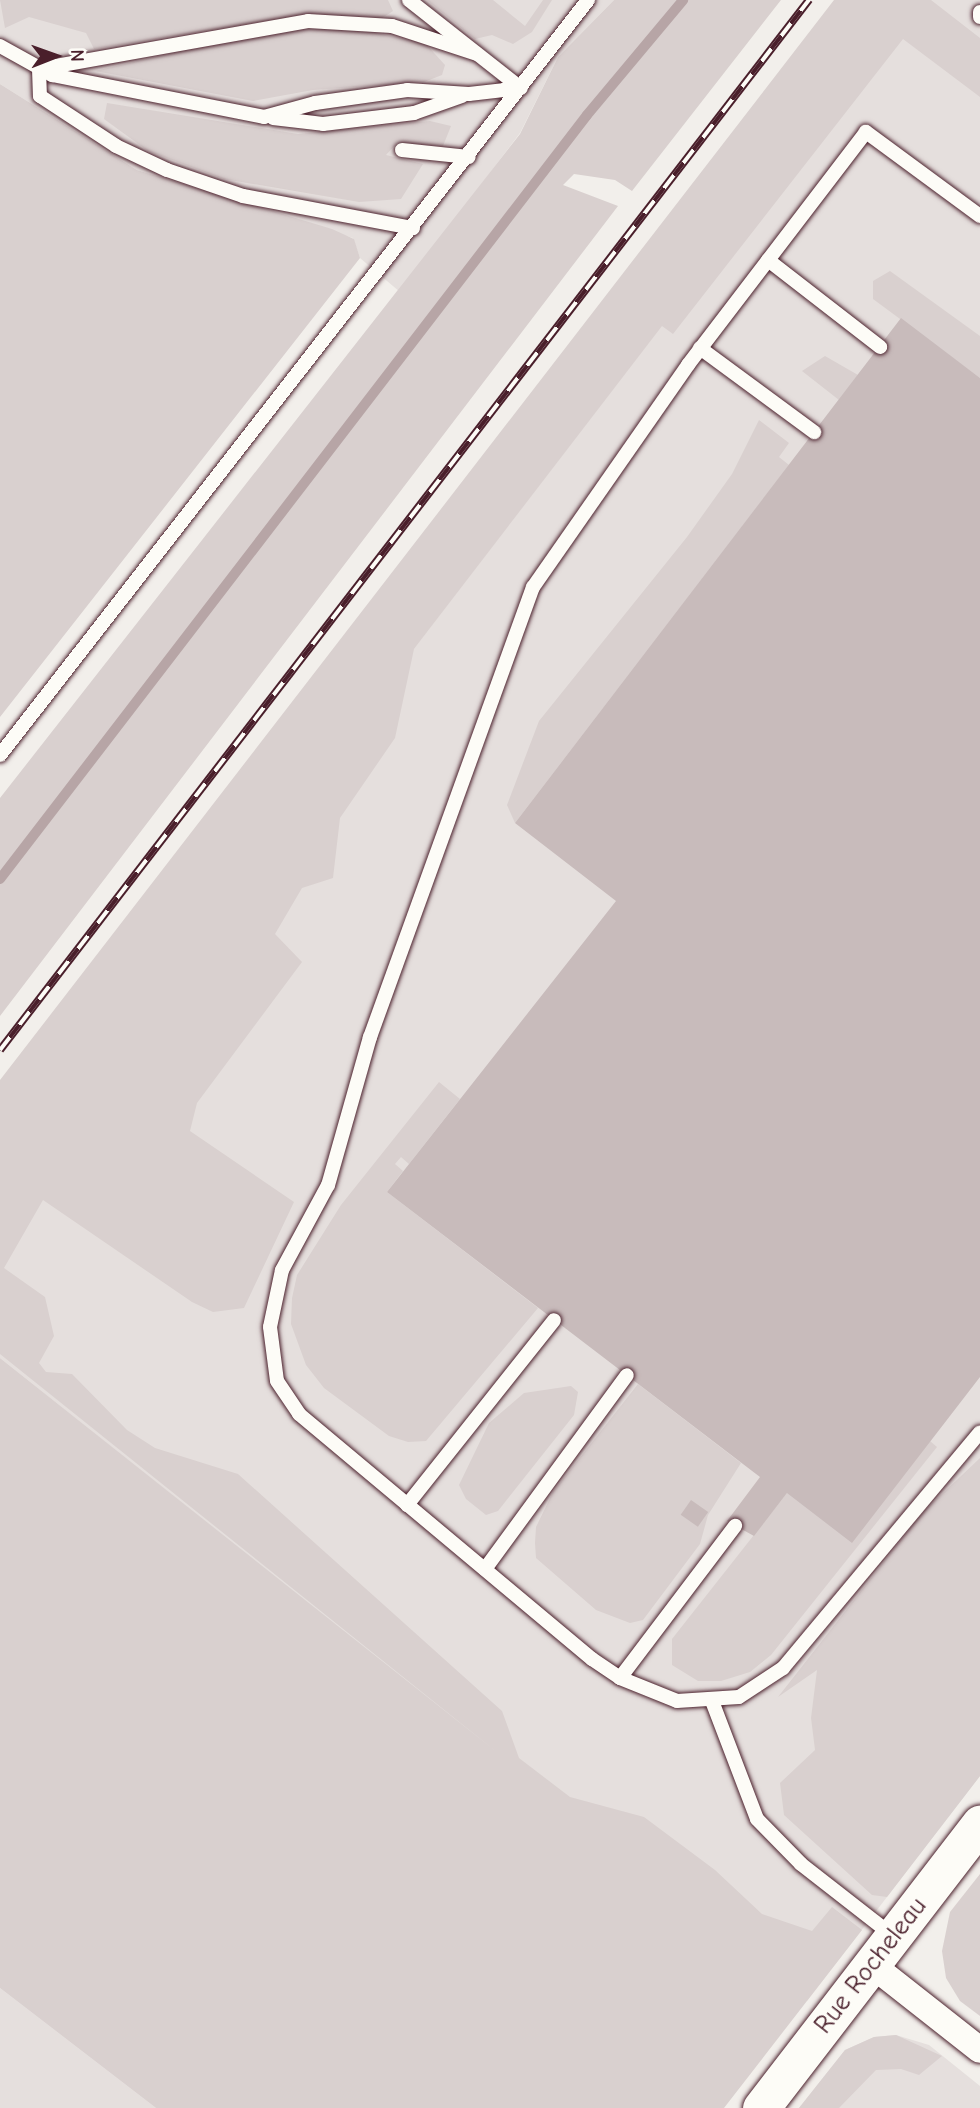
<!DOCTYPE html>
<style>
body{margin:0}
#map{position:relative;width:980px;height:2108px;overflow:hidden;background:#f2efeb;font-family:"Comic Neue",sans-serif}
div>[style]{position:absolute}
.built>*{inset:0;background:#e5dfdd}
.green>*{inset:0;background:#d9d0cf}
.stream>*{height:10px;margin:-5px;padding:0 5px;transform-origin:5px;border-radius:5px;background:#b7a5a6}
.building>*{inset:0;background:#c8bbbb;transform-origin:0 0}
.roads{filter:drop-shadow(0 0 2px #4a1f2b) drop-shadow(0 0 2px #4a1f2b)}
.lane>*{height:14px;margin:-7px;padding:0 7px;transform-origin:7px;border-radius:7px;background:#fdfcf7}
.street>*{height:26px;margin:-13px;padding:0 13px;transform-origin:13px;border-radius:13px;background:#fdfcf7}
.secondary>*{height:37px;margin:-18.5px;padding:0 18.5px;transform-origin:18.5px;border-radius:18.5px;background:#fdfcf7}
.rail>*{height:8px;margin-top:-4px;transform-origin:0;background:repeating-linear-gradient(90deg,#fdfcf7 0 16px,#4a1f2b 0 32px);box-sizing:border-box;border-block:2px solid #4a1f2b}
span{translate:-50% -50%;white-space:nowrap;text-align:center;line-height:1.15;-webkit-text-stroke:5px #fdfcf7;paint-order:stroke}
.street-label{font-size:26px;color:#4a1f2b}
.north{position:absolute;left:21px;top:21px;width:70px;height:70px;-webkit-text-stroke:5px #fdfcf7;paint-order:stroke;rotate:89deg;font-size:19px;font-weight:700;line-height:28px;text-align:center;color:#4a1f2b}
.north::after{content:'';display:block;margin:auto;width:24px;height:32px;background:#4a1f2b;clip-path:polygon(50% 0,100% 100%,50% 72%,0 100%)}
</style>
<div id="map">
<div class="built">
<div style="clip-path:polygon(0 0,614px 0,558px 57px,520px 133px,400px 292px,360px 258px,353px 238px,137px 170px,0 84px)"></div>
<div style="clip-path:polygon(911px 0,980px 0,980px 1776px,807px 2001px,0 1358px,0 1189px)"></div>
<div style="clip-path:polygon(0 1988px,156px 2108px,0 2108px)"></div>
<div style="clip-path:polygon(896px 2035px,929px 2045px,980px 2086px,980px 2108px,799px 2108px,845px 2050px,874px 2037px)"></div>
</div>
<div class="green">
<div style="clip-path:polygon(0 0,388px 0,393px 11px,382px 18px,296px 16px,94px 49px,86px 33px,29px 17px,5px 28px)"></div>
<div style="clip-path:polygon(427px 0,493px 0,525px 26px,543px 0,552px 0,532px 32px,513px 44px,492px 35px,475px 39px)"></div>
<div style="clip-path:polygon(614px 0,781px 0,632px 191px,615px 180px,574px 174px,563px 185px,618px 206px,0 1016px,0 798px,520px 134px,558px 57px)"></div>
<div style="clip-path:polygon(834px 0,931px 0,980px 38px,980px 97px,903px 39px,673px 334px,662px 326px,414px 649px,395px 738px,340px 818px,333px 878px,302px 888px,275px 934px,302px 962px,197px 1103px,190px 1131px,294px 1202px,244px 1308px,213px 1312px,192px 1302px,43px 1200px,4px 1268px,45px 1297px,54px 1336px,39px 1363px,46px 1372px,72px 1374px,127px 1430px,155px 1448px,238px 1474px,502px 1711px,519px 1758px,570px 1797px,644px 1817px,715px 1870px,762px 1914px,812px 1931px,832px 1907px,862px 1930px,724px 2108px,156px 2108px,0 1988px,0 1358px,498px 1753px,0 1354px,0 1080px)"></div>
<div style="clip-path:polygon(292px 25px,361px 30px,425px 43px,445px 65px,442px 75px,424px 82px,313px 90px,253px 101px,95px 71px)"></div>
<div style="clip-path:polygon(0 84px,137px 170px,332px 229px,354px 239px,360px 258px,0 717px)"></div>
<div style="clip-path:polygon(107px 103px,298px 134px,430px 121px,451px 126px,443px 146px,397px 143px,386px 155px,423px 164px,401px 199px,359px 202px,224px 179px,148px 151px,104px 119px)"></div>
<div style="clip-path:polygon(890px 271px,980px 336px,980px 378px,873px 299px,873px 281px)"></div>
<div style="clip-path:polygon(825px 356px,858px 375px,839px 400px,802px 371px)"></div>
<div style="clip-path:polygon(759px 420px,789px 443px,779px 457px,789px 465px,515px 823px,507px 805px,539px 721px,687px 537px,732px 474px)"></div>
<div style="clip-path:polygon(439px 1082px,460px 1099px,409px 1164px,401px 1157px,395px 1164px,403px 1171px,387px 1192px,538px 1308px,426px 1441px,408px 1442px,389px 1436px,324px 1388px,306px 1365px,291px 1324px,292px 1298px,297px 1275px,341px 1205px)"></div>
<div style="clip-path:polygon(638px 1384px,741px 1463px,708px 1515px,700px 1544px,643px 1620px,630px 1623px,596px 1610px,536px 1558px,535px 1543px,536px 1527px,553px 1492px)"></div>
<div style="clip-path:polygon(571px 1386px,578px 1392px,574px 1415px,498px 1511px,486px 1515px,466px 1499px,459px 1485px,489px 1423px,524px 1393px)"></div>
<div style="clip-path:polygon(930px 1441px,937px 1447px,771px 1655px,750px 1672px,721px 1681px,698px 1681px,672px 1665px,672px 1639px,787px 1493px)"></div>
<div style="clip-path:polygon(980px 1458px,980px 1776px,887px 1897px,872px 1895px,784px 1815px,780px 1783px,815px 1750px,811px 1718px,817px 1670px,778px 1697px,923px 1512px)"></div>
<div style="clip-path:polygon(980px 1874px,980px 2016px,960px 2001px,946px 1978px,942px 1951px,950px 1912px)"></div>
<div style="clip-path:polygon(896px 2035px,942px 2056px,919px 2075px,901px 2069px,876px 2070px,839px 2108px,799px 2108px,845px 2050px,874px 2037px)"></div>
</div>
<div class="stream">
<div style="left:0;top:879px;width:963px;rotate:-52.46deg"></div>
<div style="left:587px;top:115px;width:150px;rotate:-50.1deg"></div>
</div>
<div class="building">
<div style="clip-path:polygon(901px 318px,980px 378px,980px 1377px,852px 1543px,787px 1493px,754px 1536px,727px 1521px,760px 1477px,387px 1192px,616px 901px,515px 823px)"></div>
<div style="left:691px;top:1500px;width:21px;height:18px;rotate:35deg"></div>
</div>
<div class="roads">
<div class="lane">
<div style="left:409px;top:0;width:142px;rotate:38.2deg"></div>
<div style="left:980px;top:12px;width:5px;rotate:90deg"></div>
<div style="left:0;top:46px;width:60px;rotate:29.1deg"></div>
<div style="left:52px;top:75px;width:216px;rotate:11.2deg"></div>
<div style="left:264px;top:117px;width:53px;rotate:-15.4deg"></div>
<div style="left:315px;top:103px;width:93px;rotate:-8deg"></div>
<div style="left:407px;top:90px;width:62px;rotate:3.7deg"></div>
<div style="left:469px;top:94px;width:52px;rotate:-6.6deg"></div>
<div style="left:39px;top:69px;width:273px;rotate:-10.1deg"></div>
<div style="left:308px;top:21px;width:84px;rotate:3.4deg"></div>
<div style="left:392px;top:26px;width:89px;rotate:18.2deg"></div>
<div style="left:39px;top:69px;width:27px;rotate:88deg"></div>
<div style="left:40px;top:96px;width:91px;rotate:33.3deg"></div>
<div style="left:116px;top:146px;width:56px;rotate:25.2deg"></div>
<div style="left:167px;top:170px;width:80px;rotate:18.9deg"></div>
<div style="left:243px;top:196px;width:173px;rotate:10.7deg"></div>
<div style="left:273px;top:118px;width:50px;rotate:6.8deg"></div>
<div style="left:323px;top:124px;width:92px;rotate:-6.9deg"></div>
<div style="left:414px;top:113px;width:51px;rotate:-19.5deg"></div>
<div style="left:402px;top:150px;width:67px;rotate:6deg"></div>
<div style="left:980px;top:216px;width:142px;rotate:-143.6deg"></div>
<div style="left:866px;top:132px;width:293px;rotate:127.4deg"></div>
<div style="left:688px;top:365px;width:271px;rotate:124.9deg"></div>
<div style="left:533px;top:587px;width:479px;rotate:109.9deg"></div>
<div style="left:370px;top:1037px;width:154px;rotate:105.8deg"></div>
<div style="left:328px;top:1185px;width:97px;rotate:118.4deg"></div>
<div style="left:282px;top:1270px;width:58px;rotate:101.9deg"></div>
<div style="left:270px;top:1327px;width:54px;rotate:82.6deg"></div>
<div style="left:277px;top:1381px;width:40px;rotate:56deg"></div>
<div style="left:299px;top:1414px;width:382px;rotate:39.9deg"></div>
<div style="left:592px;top:1659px;width:34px;rotate:34deg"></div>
<div style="left:620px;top:1678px;width:61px;rotate:22deg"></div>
<div style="left:677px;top:1701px;width:62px;rotate:-3.7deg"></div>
<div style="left:739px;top:1697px;width:53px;rotate:-33.4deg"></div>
<div style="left:783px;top:1668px;width:307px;rotate:-50.1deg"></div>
<div style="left:768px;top:260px;width:142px;rotate:37.8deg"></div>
<div style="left:700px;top:348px;width:142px;rotate:36.4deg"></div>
<div style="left:0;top:755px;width:957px;rotate:-52.09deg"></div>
<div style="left:407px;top:1505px;width:236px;rotate:-51.5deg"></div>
<div style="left:485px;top:1569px;width:240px;rotate:-53.8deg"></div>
<div style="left:620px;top:1678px;width:191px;rotate:-52.9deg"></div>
<div style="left:712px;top:1701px;width:126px;rotate:69.1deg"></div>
<div style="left:757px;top:1819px;width:63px;rotate:45.6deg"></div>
<div style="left:801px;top:1864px;width:117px;rotate:38deg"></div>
</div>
<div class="street">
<div style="left:872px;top:1965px;width:137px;rotate:38.2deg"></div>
</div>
<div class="secondary">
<div style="left:761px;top:2108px;width:359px;rotate:-52.4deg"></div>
</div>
</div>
<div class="rail">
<div style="left:0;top:1050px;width:1326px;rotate:-52.39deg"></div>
</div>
<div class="street-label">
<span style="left:871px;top:1966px;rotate:-52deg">Rue Rocheleau</span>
</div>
<div class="north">N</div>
</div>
